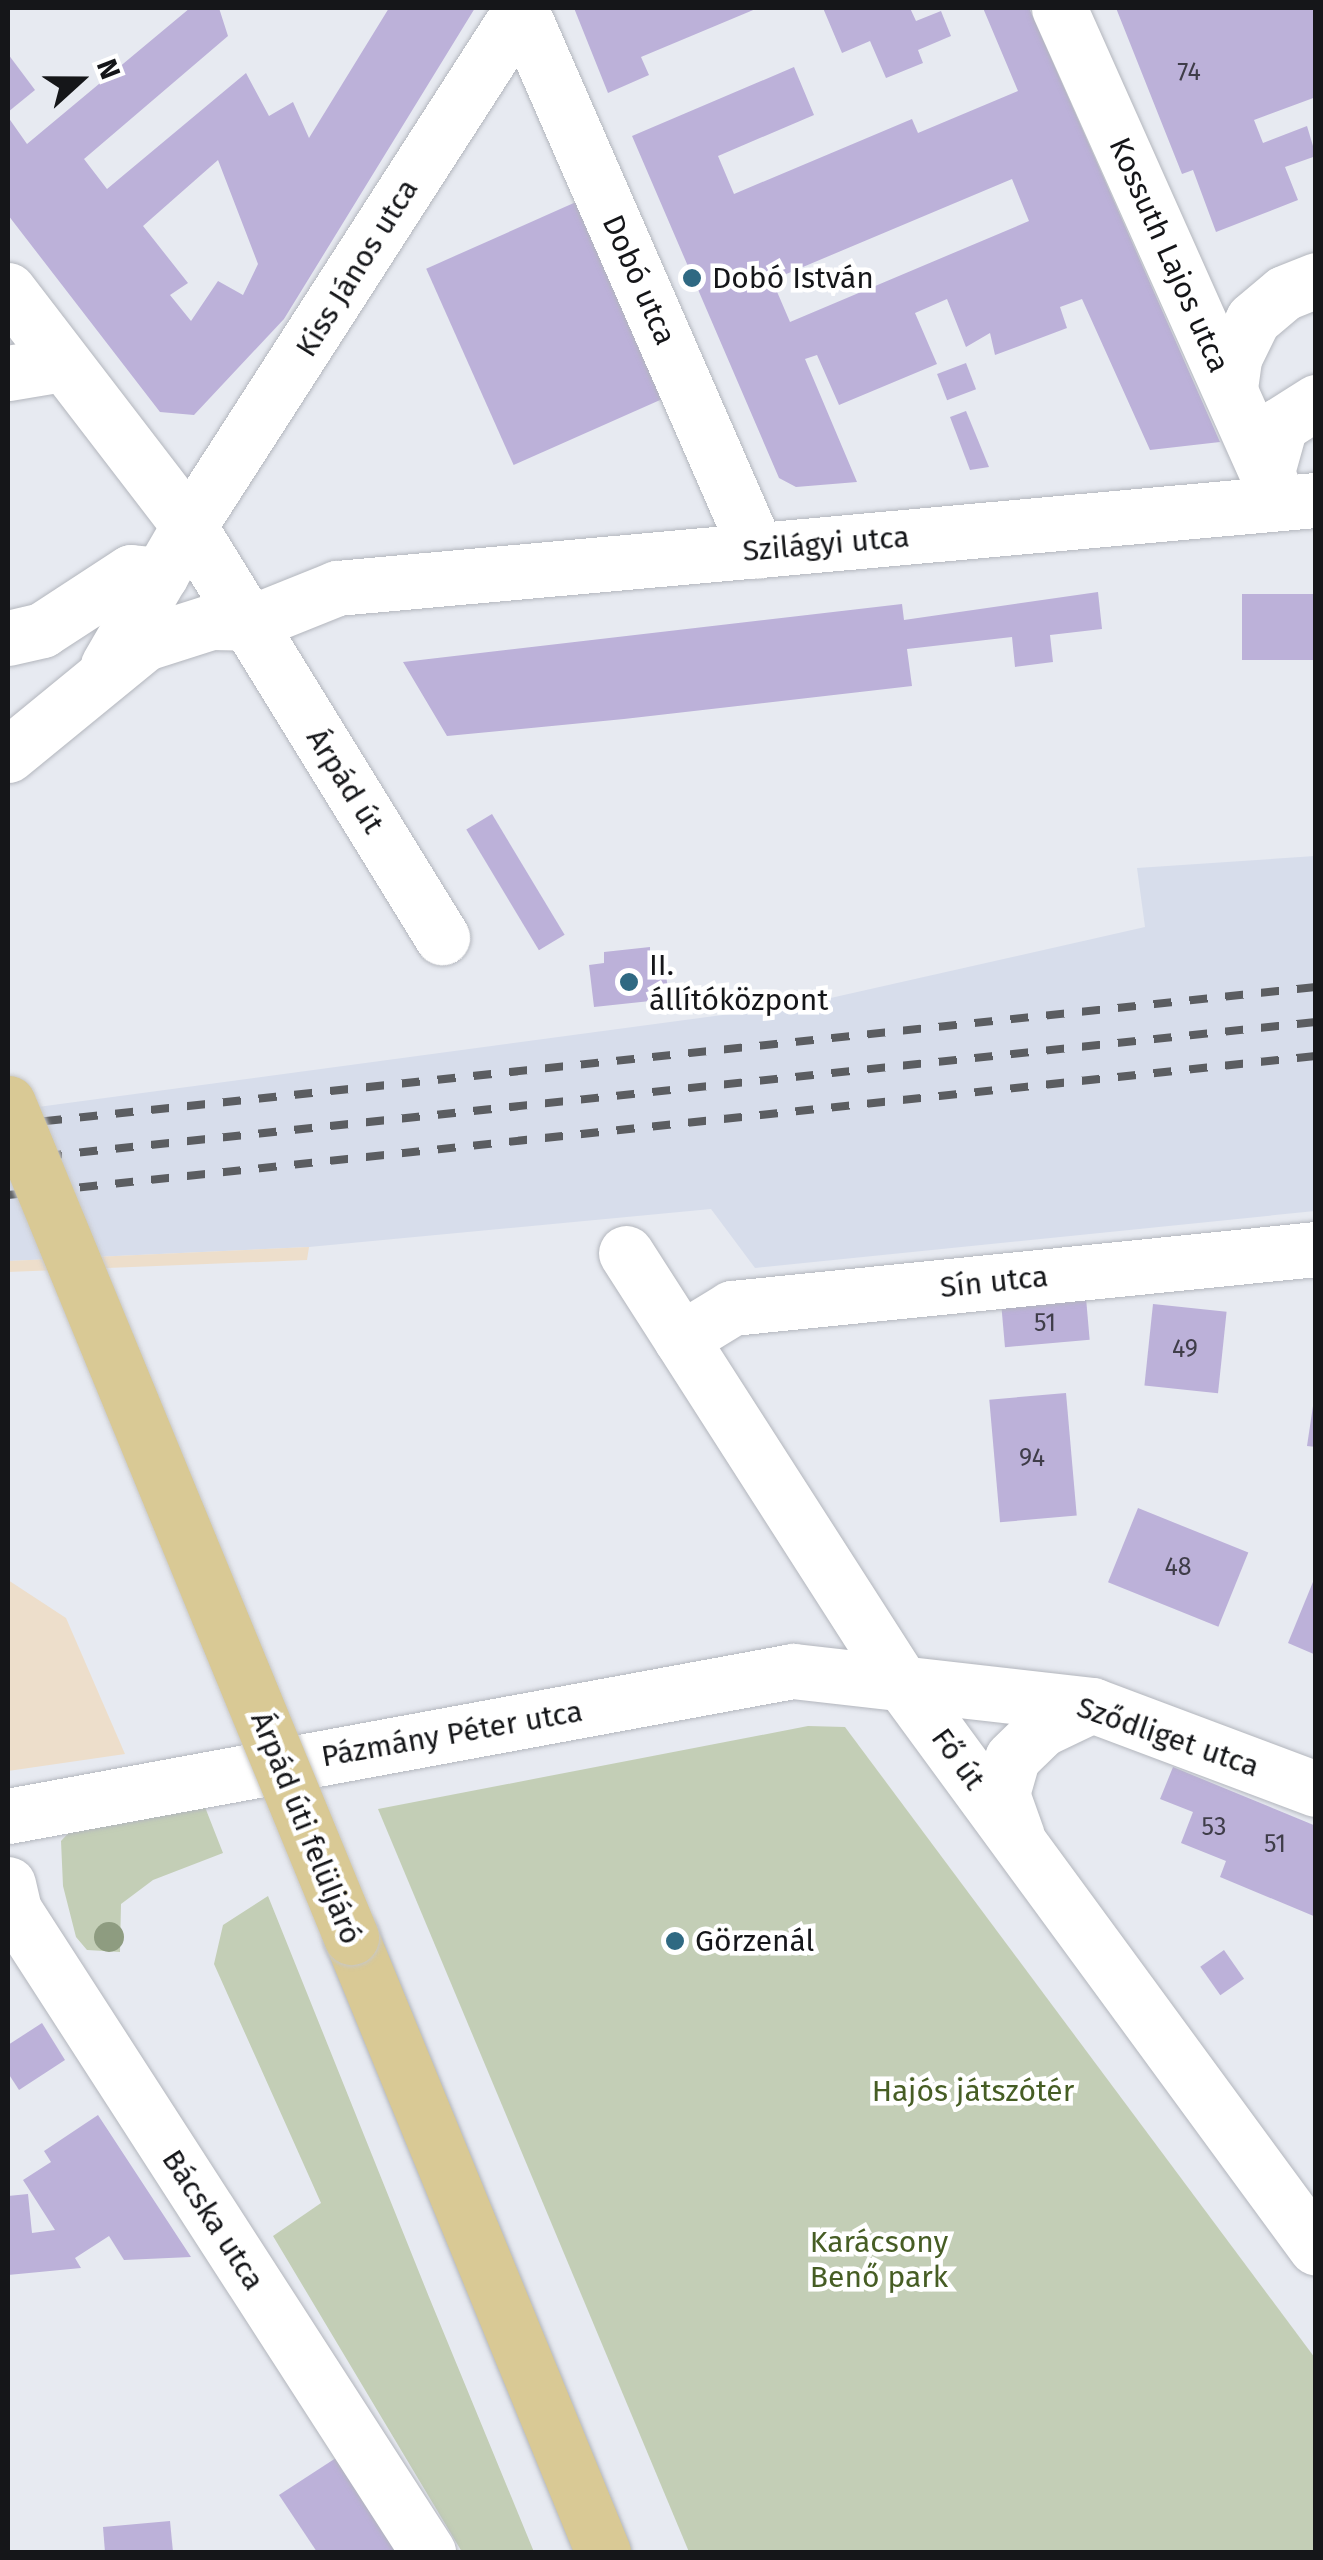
<!DOCTYPE html>
<meta charset="utf-8">
<style>
body{margin:0}
#map{position:relative;width:1323px;height:2560px;overflow:hidden;background:#e7eaf1;font-family:"Fira Sans",sans-serif}
div>[style]{position:absolute}
.built>*{inset:0;background:#d7ddeb}
.industrial>*{inset:0;background:#eddecb}
.green>*{inset:0;background:#c3ceb6}
.building>*{inset:0;background:#bcb1d9;transform-origin:0 0}
.roads{filter:drop-shadow(0 0 2px #b3b6bd) drop-shadow(0 0 2px #b3b6bd)}
.minor>*{height:55px;margin:-27.5px;padding:0 27.5px;transform-origin:27.5px;border-radius:27.5px;background:#fff}
.major>*{height:55px;margin:-27.5px;padding:0 27.5px;transform-origin:27.5px;border-radius:27.5px;background:#d9c995}
.rail>*{height:8px;margin-top:-4px;transform-origin:0;background:repeating-linear-gradient(90deg,#5b5d61 0 18px,transparent 0 36px)}
.bridges{filter:drop-shadow(0 0 2px #c7c7c8) drop-shadow(0 0 2px #c7c7c8)}
.major-bridge>*{height:55px;margin:-27.5px;padding:0 27.5px;transform-origin:27.5px;border-radius:27.5px;background:#d9c995}
.trees>*{width:30px;height:30px;margin:-15px;border-radius:50%;background:#8e9c80}
.dots>*{width:28px;height:28px;translate:-50% -50%;box-sizing:border-box;border:5px solid #fff;border-radius:50%}
span{translate:-50% -50%;white-space:nowrap;text-align:center;line-height:1.15;-webkit-text-stroke:9px #fff;paint-order:stroke}
.number-label{font-size:25px;color:#3f3d49}
.number-label span{-webkit-text-stroke-width:0}
.street-label{font-size:30px;color:#151619}
.poi-label{font-size:30px;color:#151619}
.left{translate:0 -50%;text-align:left}
.park-label{font-size:30px;color:#465d24}
.frame{position:absolute;inset:0;border:10px solid #151619;pointer-events:none}
.north{position:absolute;left:30px;top:30px;width:100px;height:100px;-webkit-text-stroke:8px #fff;paint-order:stroke;rotate:69deg;font-size:28px;font-weight:700;line-height:40px;text-align:center;color:#151619}
.north::after{content:'';display:block;margin:auto;width:35px;height:45px;background:#151619;clip-path:polygon(50% 0,100% 100%,50% 72%,0 100%)}
</style>
<div id="map">
<div class="built">
<div style="clip-path:polygon(1315px 856px,1315px 1211px,755px 1268px,711px 1209px,309px 1247px,8px 1261px,8px 1111px,804px 1004px,1145px 927px,1137px 868px)"></div>
</div>
<div class="industrial">
<div style="clip-path:polygon(309px 1247px,307px 1260px,8px 1272px,8px 1261px)"></div>
<div style="clip-path:polygon(8px 1580px,66px 1618px,125px 1754px,8px 1771px)"></div>
</div>
<div class="green">
<div style="clip-path:polygon(808px 1726px,845px 1727px,1315px 2358px,1315px 2552px,689px 2552px,378px 1809px)"></div>
<div style="clip-path:polygon(203px 1802px,223px 1853px,153px 1880px,121px 1904px,120px 1952px,87px 1950px,76px 1937px,63px 1886px,61px 1841px,75px 1826px)"></div>
<div style="clip-path:polygon(268px 1896px,429px 2297px,534px 2552px,462px 2552px,273px 2236px,321px 2203px,214px 1964px,223px 1925px)"></div>
</div>
<div class="building">
<div style="clip-path:polygon(evenodd,190px 8px,219px 8px,228px 36px,84px 159px,107px 189px,246px 73px,269px 116px,293px 102px,309px 138px,389px 8px,475px 8px,284px 319px,194px 415px,160px 412px,8px 215px,8px 117px,27px 144px,190px 8px,218px 160px,258px 264px,243px 295px,218px 281px,191px 321px,170px 295px,188px 283px,143px 226px,218px 160px)"></div>
<div style="clip-path:polygon(574px 8px,758px 8px,641px 57px,649px 75px,608px 93px)"></div>
<div style="clip-path:polygon(823px 8px,910px 8px,916px 21px,941px 11px,951px 36px,918px 50px,923px 63px,886px 78px,870px 41px,842px 53px)"></div>
<div style="clip-path:polygon(evenodd,983px 8px,1029px 8px,1220px 442px,1150px 450px,1082px 299px,1060px 307px,1067px 328px,995px 355px,990px 333px,966px 347px,947px 299px,915px 313px,937px 364px,839px 405px,817px 355px,805px 359px,857px 482px,796px 487px,779px 478px,632px 136px,794px 67px,814px 115px,718px 156px,734px 194px,912px 119px,918px 133px,1018px 91px,983px 8px,1012px 179px,1029px 221px,790px 322px,772px 280px,1012px 179px)"></div>
<div style="clip-path:polygon(1116px 8px,1316px 8px,1316px 97px,1254px 120px,1263px 143px,1307px 126px,1316px 156px,1285px 167px,1298px 200px,1216px 232px,1193px 170px,1182px 174px)"></div>
<div style="clip-path:polygon(8px 54px,35px 90px,8px 112px)"></div>
<div style="left:576px;top:202px;width:215px;height:164px;rotate:66deg"></div>
<div style="left:966px;top:363px;width:28px;height:31px;rotate:69deg"></div>
<div style="clip-path:polygon(966px 411px,989px 467px,970px 470px,950px 417px)"></div>
<div style="clip-path:polygon(1098px 592px,1102px 629px,1050px 635px,1053px 662px,1015px 667px,1012px 637px,907px 649px,912px 686px,624px 719px,447px 736px,403px 662px,902px 604px,904px 620px)"></div>
<div style="left:1316px;top:594px;width:66px;height:74px;rotate:90deg"></div>
<div style="left:492px;top:814px;width:141px;height:30px;rotate:59deg"></div>
<div style="clip-path:polygon(650px 947px,650px 958px,664px 957px,669px 999px,594px 1007px,589px 965px,604px 963px,604px 952px)"></div>
<div style="left:1086px;top:1298px;width:42px;height:85px;rotate:85deg"></div>
<div style="left:1153px;top:1304px;width:74px;height:82px;rotate:6deg"></div>
<div style="left:1066px;top:1393px;width:123px;height:77px;rotate:85deg"></div>
<div style="clip-path:polygon(1313px 1406px,1316px 1406px,1316px 1447px,1307px 1446px)"></div>
<div style="left:1138px;top:1508px;width:119px;height:80px;rotate:22deg"></div>
<div style="clip-path:polygon(1315px 1577px,1316px 1577px,1316px 1655px,1288px 1643px)"></div>
<div style="clip-path:polygon(1173px 1767px,1316px 1826px,1316px 1917px,1220px 1877px,1226px 1861px,1181px 1843px,1193px 1812px,1160px 1799px)"></div>
<div style="left:1224px;top:1950px;width:35px;height:29px;rotate:55deg"></div>
<div style="clip-path:polygon(42px 2023px,65px 2060px,19px 2090px,8px 2073px,8px 2045px)"></div>
<div style="clip-path:polygon(98px 2115px,191px 2257px,124px 2260px,109px 2236px,75px 2258px,81px 2268px,8px 2275px,8px 2196px,28px 2194px,32px 2233px,55px 2230px,23px 2180px,51px 2162px,44px 2151px)"></div>
<div style="clip-path:polygon(339px 2456px,404px 2552px,317px 2552px,279px 2495px)"></div>
<div style="clip-path:polygon(170px 2521px,173px 2552px,105px 2552px,103px 2527px)"></div>
</div>
<div class="roads">
<div class="minor">
<div style="left:1059px;top:8px;width:542px;rotate:65.94deg"></div>
<div style="left:521px;top:10px;width:590px;rotate:66.43deg"></div>
<div style="left:8px;top:290px;width:297px;rotate:52.5deg"></div>
<div style="left:189px;top:526px;width:483px;rotate:58.4deg"></div>
<div style="left:8px;top:373px;width:56px;rotate:-9.3deg"></div>
<div style="left:1230px;top:388px;width:30px;rotate:-82deg"></div>
<div style="left:1234px;top:358px;width:43px;rotate:-64deg"></div>
<div style="left:1253px;top:319px;width:40px;rotate:-40deg"></div>
<div style="left:1284px;top:293px;width:35px;rotate:-22deg"></div>
<div style="left:1267px;top:472px;width:49px;rotate:-74.5deg"></div>
<div style="left:1280px;top:425px;width:43px;rotate:-32.6deg"></div>
<div style="left:8px;top:638px;width:35px;rotate:-13deg"></div>
<div style="left:42px;top:630px;width:106px;rotate:-33.1deg"></div>
<div style="left:131px;top:572px;width:30px;rotate:6deg"></div>
<div style="left:108px;top:665px;width:161px;rotate:-59.8deg"></div>
<div style="left:189px;top:526px;width:616px;rotate:-57.26deg"></div>
<div style="left:8px;top:755px;width:177px;rotate:-39.3deg"></div>
<div style="left:145px;top:643px;width:69px;rotate:-17.7deg"></div>
<div style="left:211px;top:622px;width:39px;rotate:1deg"></div>
<div style="left:250px;top:623px;width:94px;rotate:-21.9deg"></div>
<div style="left:337px;top:588px;width:983px;rotate:-5.14deg"></div>
<div style="left:626px;top:1253px;width:506px;rotate:57.35deg"></div>
<div style="left:899px;top:1679px;width:705px;rotate:53.76deg"></div>
<div style="left:681px;top:1339px;width:60px;rotate:-31.3deg"></div>
<div style="left:732px;top:1308px;width:587px;rotate:-5.77deg"></div>
<div style="left:8px;top:1816px;width:798px;rotate:-10.47deg"></div>
<div style="left:793px;top:1671px;width:301px;rotate:6.5deg"></div>
<div style="left:1092px;top:1705px;width:239px;rotate:20.6deg"></div>
<div style="left:1017px;top:1836px;width:45px;rotate:-109.7deg"></div>
<div style="left:1002px;top:1794px;width:37px;rotate:-74deg"></div>
<div style="left:1012px;top:1758px;width:42px;rotate:-44deg"></div>
<div style="left:1042px;top:1729px;width:55px;rotate:-25.6deg"></div>
<div style="left:8px;top:1884px;width:27px;rotate:77deg"></div>
<div style="left:14px;top:1910px;width:764px;rotate:57.18deg"></div>
</div>
<div class="major">
<div style="left:351px;top:1937px;width:665px;rotate:67.72deg"></div>
</div>
</div>
<div class="rail">
<div style="left:8px;top:1125px;width:1315px;rotate:-6.02deg"></div>
<div style="left:8px;top:1160px;width:1315px;rotate:-6.02deg"></div>
<div style="left:8px;top:1195px;width:1315px;rotate:-6.07deg"></div>
</div>
<div class="bridges">
<div class="major-bridge">
<div style="left:8px;top:1103px;width:902px;rotate:67.64deg"></div>
</div>
</div>
<div class="trees">
<div style="left:109px;top:1937px"></div>
</div>
<div class="dots">
<div style="left:692px;top:278px;background:#2f6982"></div>
<div style="left:629px;top:982px;background:#2f6982"></div>
<div style="left:675px;top:1941px;background:#2f6982"></div>
</div>
<div class="number-label">
<span style="left:1189px;top:72px">74</span>
<span style="left:1045px;top:1323px">51</span>
<span style="left:1185px;top:1349px">49</span>
<span style="left:1032px;top:1458px">94</span>
<span style="left:1178px;top:1567px">48</span>
<span style="left:1214px;top:1827px">53</span>
<span style="left:1275px;top:1844px">51</span>
</div>
<div class="street-label">
<span style="left:1169px;top:255px;rotate:66deg">Kossuth Lajos utca</span>
<span style="left:357px;top:268px;rotate:-58deg">Kiss János utca</span>
<span style="left:639px;top:280px;rotate:66deg">Dobó utca</span>
<span style="left:826px;top:544px;rotate:-5deg">Szilágyi utca</span>
<span style="left:345px;top:781px;rotate:58deg">Árpád út</span>
<span style="left:994px;top:1282px;rotate:-6deg">Sín utca</span>
<span style="left:452px;top:1734px;rotate:-10deg">Pázmány Péter utca</span>
<span style="left:1168px;top:1737px;rotate:19deg">Sződliget utca</span>
<span style="left:958px;top:1759px;rotate:54deg">Fő út</span>
<span style="left:306px;top:1828px;rotate:68deg">Árpád úti felüljáró</span>
<span style="left:213px;top:2220px;rotate:57deg">Bácska utca</span>
</div>
<div class="poi-label">
<span class="left" style="left:712px;top:278px">Dobó István</span>
<span class="left" style="left:649px;top:982px">II.<br>állítóközpont</span>
<span class="left" style="left:695px;top:1941px">Görzenál</span>
</div>
<div class="park-label">
<span style="left:973px;top:2091px">Hajós játszótér</span>
<span style="left:879px;top:2259px">Karácsony<br>Benő park</span>
</div>
<div class="frame"></div>
<div class="north">N</div>
</div>
